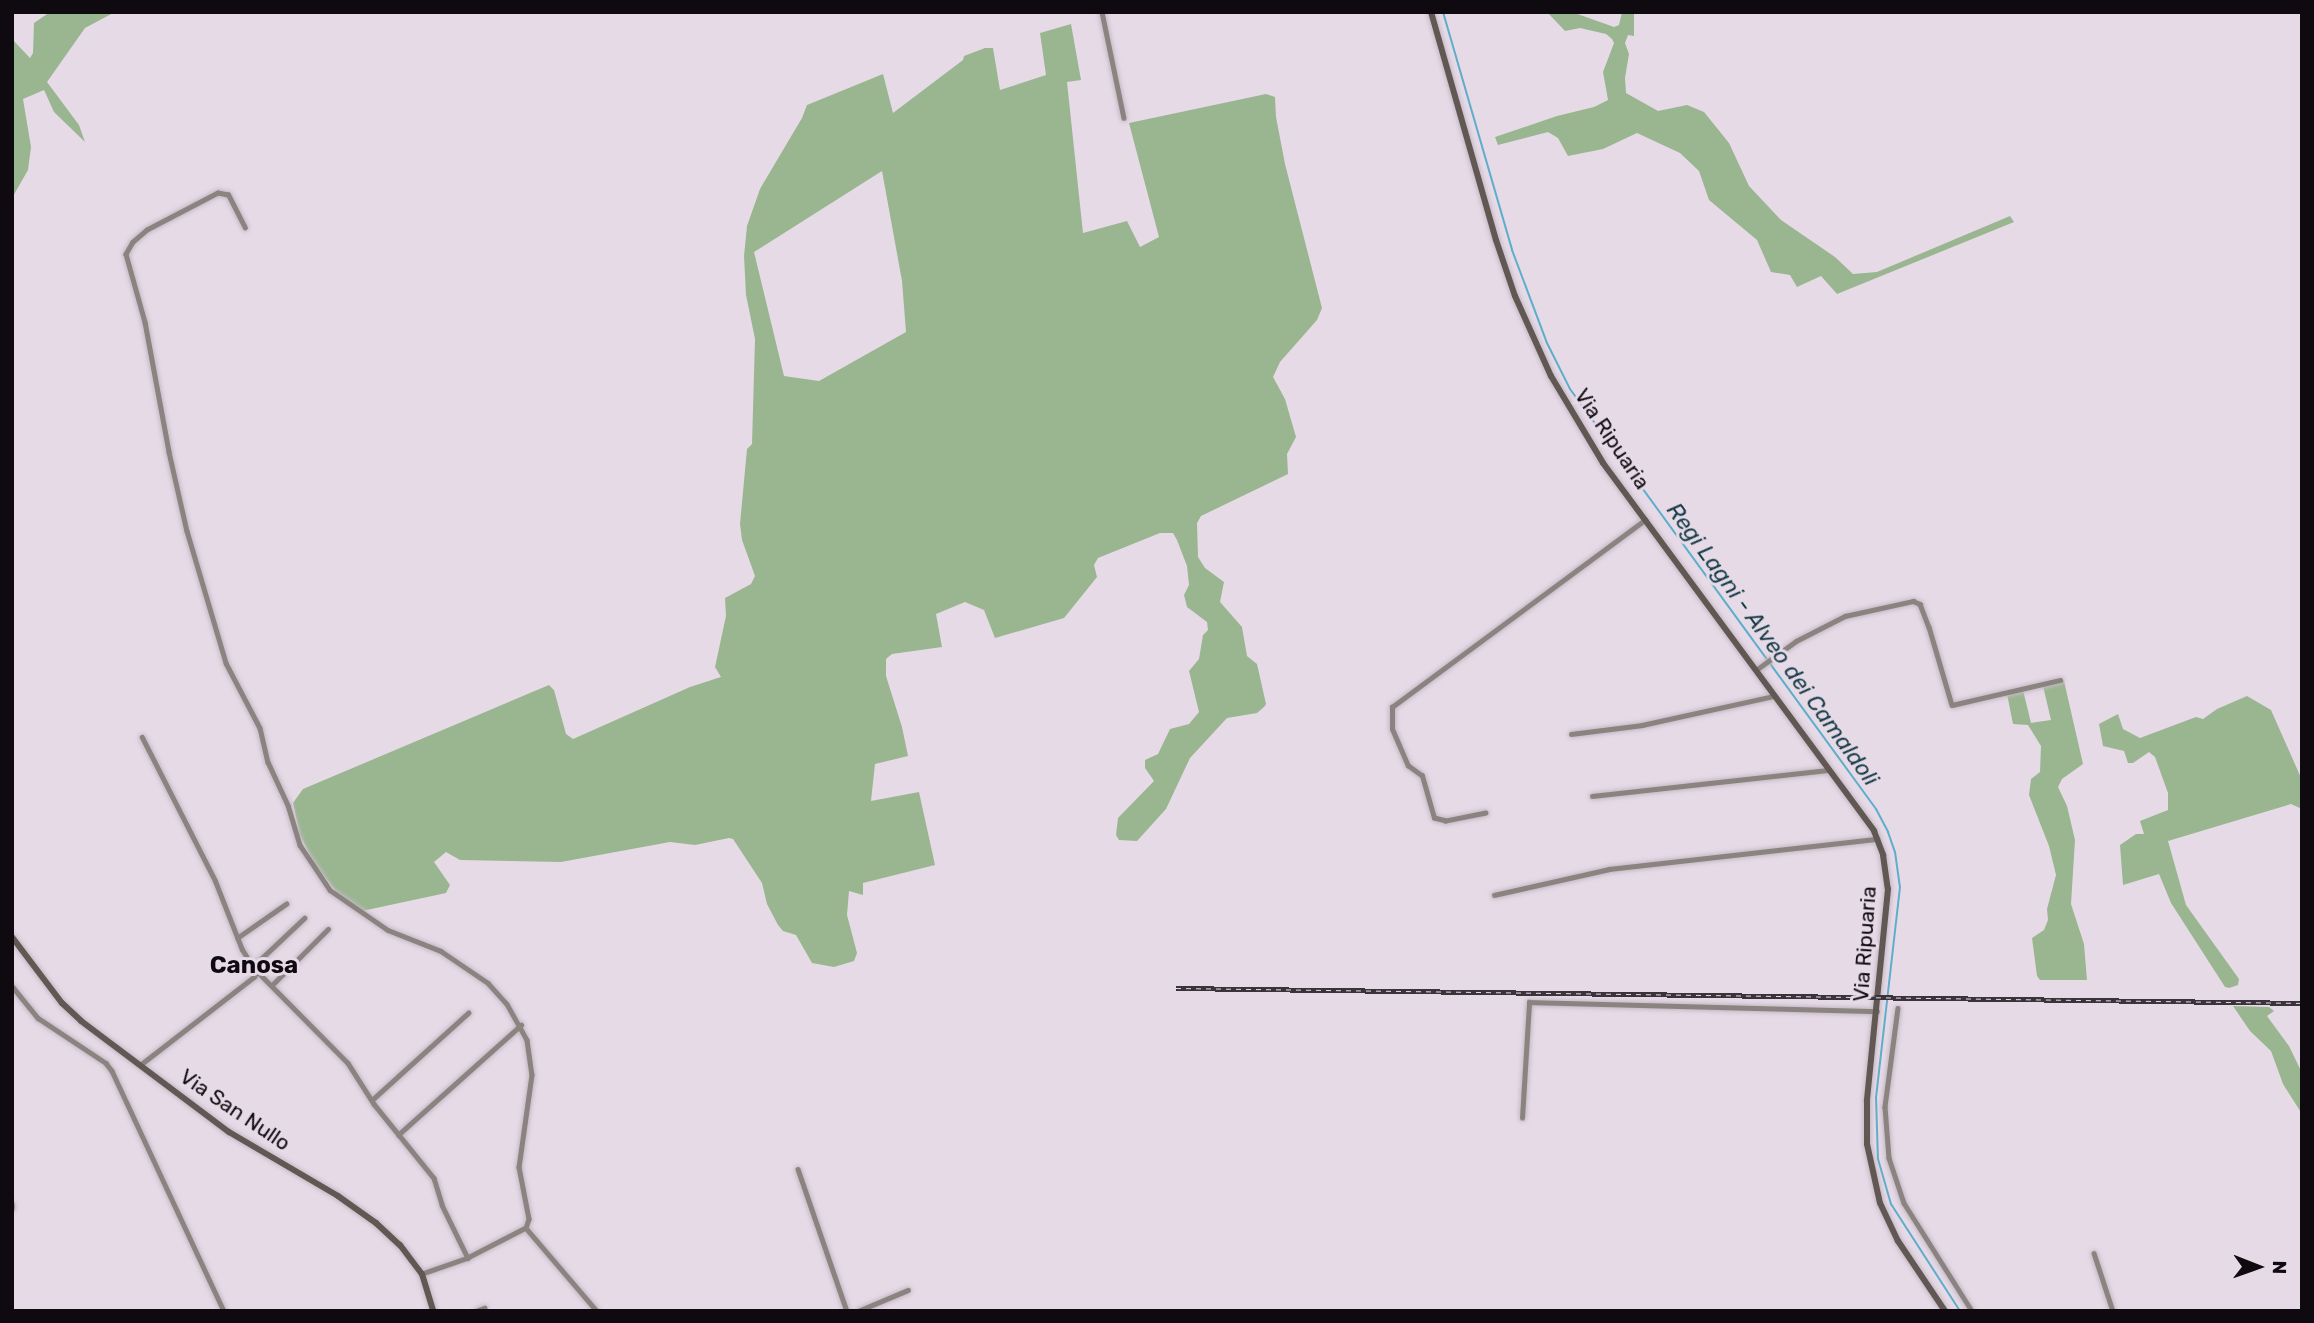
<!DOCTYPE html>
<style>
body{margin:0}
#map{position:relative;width:2314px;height:1323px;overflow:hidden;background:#e7dae7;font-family:Rubik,sans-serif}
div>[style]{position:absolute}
.green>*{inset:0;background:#99b690}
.stream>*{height:2px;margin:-1px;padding:0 1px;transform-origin:1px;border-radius:1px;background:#5daecb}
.roads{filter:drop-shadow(0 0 2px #c4b9c4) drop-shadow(0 0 2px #c4b9c4)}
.street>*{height:4.5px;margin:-2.25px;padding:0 2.25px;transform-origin:2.25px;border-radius:2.25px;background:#8a8380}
.secondary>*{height:6px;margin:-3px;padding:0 3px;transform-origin:3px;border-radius:3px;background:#625853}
.rail>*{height:4.5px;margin-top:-2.25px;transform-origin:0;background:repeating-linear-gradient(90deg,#e7dae7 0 5px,#3a333a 0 10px);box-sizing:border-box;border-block:2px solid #3a333a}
span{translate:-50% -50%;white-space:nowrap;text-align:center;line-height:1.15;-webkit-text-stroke:6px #e7dae7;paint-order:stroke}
.street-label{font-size:21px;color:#0f0a0f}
.water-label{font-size:23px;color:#173c49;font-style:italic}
.quarter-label{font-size:24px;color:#0f0a0f;font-weight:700}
.frame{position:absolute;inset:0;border:14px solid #0f0a0f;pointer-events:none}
.north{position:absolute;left:2223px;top:1232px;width:70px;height:70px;-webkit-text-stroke:5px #e7dae7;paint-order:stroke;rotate:91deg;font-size:19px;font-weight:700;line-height:28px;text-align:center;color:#0f0a0f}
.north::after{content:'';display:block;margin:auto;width:24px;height:32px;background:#0f0a0f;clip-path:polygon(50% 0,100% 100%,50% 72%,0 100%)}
</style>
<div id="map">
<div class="green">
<div style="clip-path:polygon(50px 12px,115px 12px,85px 28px,47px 82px,79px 125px,85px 142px,54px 112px,44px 90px,23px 99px,31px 147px,28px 170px,12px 198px,12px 39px,30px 58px,33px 53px,34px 23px)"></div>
<div style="clip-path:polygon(1547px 12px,1572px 12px,1614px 27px,1619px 25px,1622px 12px,1634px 12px,1634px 36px,1628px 35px,1625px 43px,1629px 54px,1625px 78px,1626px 93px,1658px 111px,1687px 105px,1704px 112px,1729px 143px,1749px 186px,1781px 220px,1835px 257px,1853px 274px,1877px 272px,2010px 216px,2014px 222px,1837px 294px,1821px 276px,1797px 287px,1790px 275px,1771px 272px,1757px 240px,1709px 200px,1699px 171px,1680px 153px,1637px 133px,1603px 149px,1568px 156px,1558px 138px,1548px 132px,1498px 145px,1495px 137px,1557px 116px,1594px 107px,1608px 100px,1603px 72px,1614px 43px,1612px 39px,1606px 34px,1580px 28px,1565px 31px)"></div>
<div style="clip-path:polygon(evenodd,1071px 24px,1081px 80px,1067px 82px,1083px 233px,1127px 221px,1140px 247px,1159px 237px,1129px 123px,1266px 94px,1275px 97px,1276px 117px,1285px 164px,1322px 308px,1317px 320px,1280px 362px,1273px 377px,1285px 399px,1296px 437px,1287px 454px,1288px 474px,1201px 516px,1197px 523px,1198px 557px,1205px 568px,1224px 582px,1220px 602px,1242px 627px,1247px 656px,1257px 664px,1266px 704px,1264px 707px,1257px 713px,1227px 718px,1190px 758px,1166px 809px,1137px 841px,1119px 840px,1116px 835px,1118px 818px,1154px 781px,1145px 768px,1145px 760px,1158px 754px,1170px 729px,1189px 724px,1199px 712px,1189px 671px,1199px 659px,1203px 635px,1208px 630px,1207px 622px,1187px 607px,1184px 595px,1189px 585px,1187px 566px,1177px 540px,1173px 533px,1160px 533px,1098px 558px,1094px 565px,1097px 577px,1064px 618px,995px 638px,984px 610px,965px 602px,936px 614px,942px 647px,892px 654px,886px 659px,886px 676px,902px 727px,908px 756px,875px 764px,871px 801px,919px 792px,935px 865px,863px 883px,863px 895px,849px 891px,847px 915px,857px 953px,854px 961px,834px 967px,812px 963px,796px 935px,783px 931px,778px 925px,767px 904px,762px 883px,733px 839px,729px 838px,695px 845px,670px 842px,561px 862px,460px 860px,446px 852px,434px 862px,450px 885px,446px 893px,362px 911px,338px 894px,315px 864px,300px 835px,293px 803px,303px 789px,549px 685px,554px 690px,566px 734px,573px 739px,690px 687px,721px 677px,715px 667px,726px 616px,725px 598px,751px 584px,755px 576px,742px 540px,740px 524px,747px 449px,752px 444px,755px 339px,746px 295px,744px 256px,747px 226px,760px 189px,802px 118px,807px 105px,883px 74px,893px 113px,963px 60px,964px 56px,985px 48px,993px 48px,1000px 90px,1046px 75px,1040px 33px,1071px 24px,882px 171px,902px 281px,906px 332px,819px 381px,784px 376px,754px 252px,882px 171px)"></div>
<div style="clip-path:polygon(2064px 681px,2083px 764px,2062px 779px,2058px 787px,2067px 806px,2075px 840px,2071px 904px,2084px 944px,2087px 980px,2040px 980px,2037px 976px,2032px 938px,2044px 930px,2048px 920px,2047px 909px,2056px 875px,2049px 846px,2029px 795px,2031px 779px,2040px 772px,2041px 746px,2028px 725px,2013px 724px,2007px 694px,2023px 690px,2031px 723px,2051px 720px,2043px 686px)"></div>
<div style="clip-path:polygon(2247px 696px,2271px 710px,2302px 780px,2302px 809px,2291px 804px,2168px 841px,2186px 905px,2239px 979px,2238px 985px,2229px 988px,2225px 987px,2171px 903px,2159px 874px,2123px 885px,2120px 845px,2136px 834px,2144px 834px,2140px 821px,2168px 810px,2168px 793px,2155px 757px,2149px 752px,2133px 763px,2128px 763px,2124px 751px,2103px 746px,2099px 724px,2118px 714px,2123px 729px,2140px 738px,2196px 717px,2203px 719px,2217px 709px)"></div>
<div style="clip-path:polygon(2233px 1006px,2269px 1007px,2274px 1011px,2267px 1016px,2289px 1046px,2302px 1073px,2302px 1114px,2283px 1084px,2271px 1051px,2250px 1031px)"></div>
</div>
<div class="stream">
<div style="left:1443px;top:12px;width:248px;rotate:73.8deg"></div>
<div style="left:1512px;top:250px;width:99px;rotate:69.4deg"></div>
<div style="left:1547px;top:343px;width:51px;rotate:63.4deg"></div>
<div style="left:1570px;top:389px;width:520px;rotate:53.92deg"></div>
<div style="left:1876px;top:809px;width:26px;rotate:62deg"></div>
<div style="left:1888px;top:832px;width:21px;rotate:71deg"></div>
<div style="left:1895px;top:852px;width:35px;rotate:82deg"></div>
<div style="left:1900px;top:887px;width:211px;rotate:96.5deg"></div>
<div style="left:1876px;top:1097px;width:62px;rotate:88.2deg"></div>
<div style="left:1878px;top:1159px;width:47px;rotate:73.9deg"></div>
<div style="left:1891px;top:1204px;width:127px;rotate:57.2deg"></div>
</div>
<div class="roads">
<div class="street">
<div style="left:1102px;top:12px;width:108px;rotate:78.3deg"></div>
<div style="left:245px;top:228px;width:37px;rotate:-117deg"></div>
<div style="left:228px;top:195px;width:10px;rotate:-169deg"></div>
<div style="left:218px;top:193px;width:80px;rotate:152.5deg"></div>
<div style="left:147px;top:230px;width:18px;rotate:139deg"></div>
<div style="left:133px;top:242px;width:14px;rotate:120deg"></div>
<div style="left:126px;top:254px;width:71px;rotate:74.4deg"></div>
<div style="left:145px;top:322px;width:132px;rotate:79.5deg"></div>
<div style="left:169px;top:452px;width:81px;rotate:77.2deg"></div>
<div style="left:187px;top:531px;width:138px;rotate:73.5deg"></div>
<div style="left:226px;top:663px;width:73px;rotate:62.4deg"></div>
<div style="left:260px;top:728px;width:35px;rotate:77deg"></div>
<div style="left:268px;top:762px;width:47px;rotate:65.1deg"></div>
<div style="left:288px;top:805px;width:42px;rotate:73.3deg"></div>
<div style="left:300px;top:845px;width:54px;rotate:56.3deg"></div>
<div style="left:330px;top:890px;width:70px;rotate:34.6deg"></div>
<div style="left:388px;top:930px;width:57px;rotate:21.6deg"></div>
<div style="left:441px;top:951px;width:57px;rotate:34.2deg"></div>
<div style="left:488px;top:983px;width:28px;rotate:48deg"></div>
<div style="left:507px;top:1004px;width:41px;rotate:60.9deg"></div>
<div style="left:527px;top:1040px;width:35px;rotate:82deg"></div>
<div style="left:532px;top:1075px;width:93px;rotate:98deg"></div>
<div style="left:519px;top:1167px;width:53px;rotate:79.1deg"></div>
<div style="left:529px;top:1219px;width:9px;rotate:108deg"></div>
<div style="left:526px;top:1228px;width:65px;rotate:152.7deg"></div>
<div style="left:468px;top:1258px;width:49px;rotate:160.8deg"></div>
<div style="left:1756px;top:670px;width:49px;rotate:-35.9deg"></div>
<div style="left:1796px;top:641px;width:55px;rotate:-27deg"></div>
<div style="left:1845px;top:616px;width:70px;rotate:-12.4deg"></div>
<div style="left:1913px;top:601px;width:8px;rotate:23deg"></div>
<div style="left:1920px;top:604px;width:25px;rotate:69deg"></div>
<div style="left:1929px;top:627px;width:81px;rotate:73.6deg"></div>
<div style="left:1952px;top:705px;width:111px;rotate:-13deg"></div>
<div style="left:1571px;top:734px;width:72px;rotate:-7.2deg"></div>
<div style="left:1642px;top:725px;width:135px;rotate:-12.4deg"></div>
<div style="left:1592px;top:796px;width:237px;rotate:-6.3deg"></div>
<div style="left:1486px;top:813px;width:41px;rotate:168.7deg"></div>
<div style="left:1446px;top:821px;width:12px;rotate:-166deg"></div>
<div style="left:1434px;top:818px;width:44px;rotate:-105.9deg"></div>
<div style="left:1422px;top:776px;width:17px;rotate:-144deg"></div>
<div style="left:1408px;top:766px;width:40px;rotate:-113.4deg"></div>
<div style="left:1392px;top:729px;width:22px;rotate:-90deg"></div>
<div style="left:1392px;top:707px;width:315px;rotate:-36.5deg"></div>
<div style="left:1494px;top:895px;width:118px;rotate:-12.7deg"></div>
<div style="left:1609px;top:869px;width:270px;rotate:-6.4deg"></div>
<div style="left:305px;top:918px;width:71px;rotate:136.7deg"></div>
<div style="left:253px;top:967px;width:135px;rotate:45.3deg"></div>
<div style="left:348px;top:1063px;width:49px;rotate:57.6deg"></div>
<div style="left:374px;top:1104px;width:95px;rotate:51deg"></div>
<div style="left:434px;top:1178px;width:28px;rotate:73deg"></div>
<div style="left:442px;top:1205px;width:59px;rotate:63.9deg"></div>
<div style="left:237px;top:938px;width:60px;rotate:-34.8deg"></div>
<div style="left:272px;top:985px;width:79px;rotate:-45deg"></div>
<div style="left:12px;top:986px;width:41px;rotate:50.9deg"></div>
<div style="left:38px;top:1018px;width:82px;rotate:33.5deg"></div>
<div style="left:106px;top:1063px;width:10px;rotate:53deg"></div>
<div style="left:112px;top:1071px;width:265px;rotate:65deg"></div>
<div style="left:1898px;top:1008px;width:100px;rotate:97.5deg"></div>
<div style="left:1885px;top:1107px;width:51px;rotate:85.5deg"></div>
<div style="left:1889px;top:1158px;width:47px;rotate:71.6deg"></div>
<div style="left:1904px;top:1203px;width:128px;rotate:57.8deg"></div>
<div style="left:140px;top:1065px;width:144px;rotate:-37.7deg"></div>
<div style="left:254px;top:977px;width:4px;rotate:-63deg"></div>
<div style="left:256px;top:973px;width:27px;rotate:-121deg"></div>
<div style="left:242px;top:950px;width:74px;rotate:-111.4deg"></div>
<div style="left:215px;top:881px;width:161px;rotate:-117deg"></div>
<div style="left:372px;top:1100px;width:130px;rotate:-42.2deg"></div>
<div style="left:1522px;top:1118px;width:116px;rotate:-86.5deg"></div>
<div style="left:1529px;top:1002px;width:348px;rotate:1.5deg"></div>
<div style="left:398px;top:1135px;width:165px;rotate:-41.8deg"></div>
<div style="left:798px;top:1169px;width:150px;rotate:71deg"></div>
<div style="left:12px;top:1204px;width:4px;rotate:90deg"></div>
<div style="left:526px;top:1228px;width:109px;rotate:49.5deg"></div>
<div style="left:2094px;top:1253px;width:61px;rotate:71.9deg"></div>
<div style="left:476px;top:1311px;width:9px;rotate:-21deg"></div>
<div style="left:858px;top:1311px;width:54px;rotate:-22.8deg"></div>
</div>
<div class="secondary">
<div style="left:1431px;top:12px;width:237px;rotate:74.1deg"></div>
<div style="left:1496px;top:240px;width:59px;rotate:71.3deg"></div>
<div style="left:1515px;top:296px;width:88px;rotate:65.8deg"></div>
<div style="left:1551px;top:376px;width:101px;rotate:59.1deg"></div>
<div style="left:1603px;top:463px;width:457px;rotate:53.6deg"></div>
<div style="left:1874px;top:831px;width:26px;rotate:69deg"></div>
<div style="left:1883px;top:855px;width:34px;rotate:82deg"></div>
<div style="left:1888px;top:889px;width:213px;rotate:95.7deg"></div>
<div style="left:1867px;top:1101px;width:43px;rotate:90deg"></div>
<div style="left:1867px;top:1144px;width:60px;rotate:77.6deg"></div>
<div style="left:1880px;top:1203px;width:42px;rotate:64.7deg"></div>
<div style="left:1898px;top:1241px;width:84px;rotate:56.1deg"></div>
<div style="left:12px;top:937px;width:83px;rotate:52.9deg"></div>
<div style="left:62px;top:1003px;width:26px;rotate:43deg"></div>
<div style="left:81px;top:1021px;width:185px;rotate:36.9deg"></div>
<div style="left:229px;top:1132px;width:126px;rotate:30.4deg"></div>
<div style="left:338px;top:1196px;width:47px;rotate:35.4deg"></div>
<div style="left:376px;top:1223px;width:33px;rotate:43deg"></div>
<div style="left:400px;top:1245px;width:36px;rotate:53deg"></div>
<div style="left:422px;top:1274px;width:39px;rotate:73deg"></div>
</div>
</div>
<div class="rail">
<div style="left:1176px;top:988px;width:1126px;rotate:0.76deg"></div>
</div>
<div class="street-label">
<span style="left:1612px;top:439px;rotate:56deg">Via Ripuaria</span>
<span style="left:1865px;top:944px;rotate:-86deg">Via Ripuaria</span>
<span style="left:235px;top:1110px;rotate:34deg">Via San Nullo</span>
</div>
<div class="water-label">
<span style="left:1773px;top:644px;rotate:54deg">Regi Lagni - Alveo dei Camaldoli</span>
</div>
<div class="quarter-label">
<span style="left:254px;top:966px">Canosa</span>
</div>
<div class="frame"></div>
<div class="north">N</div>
</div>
